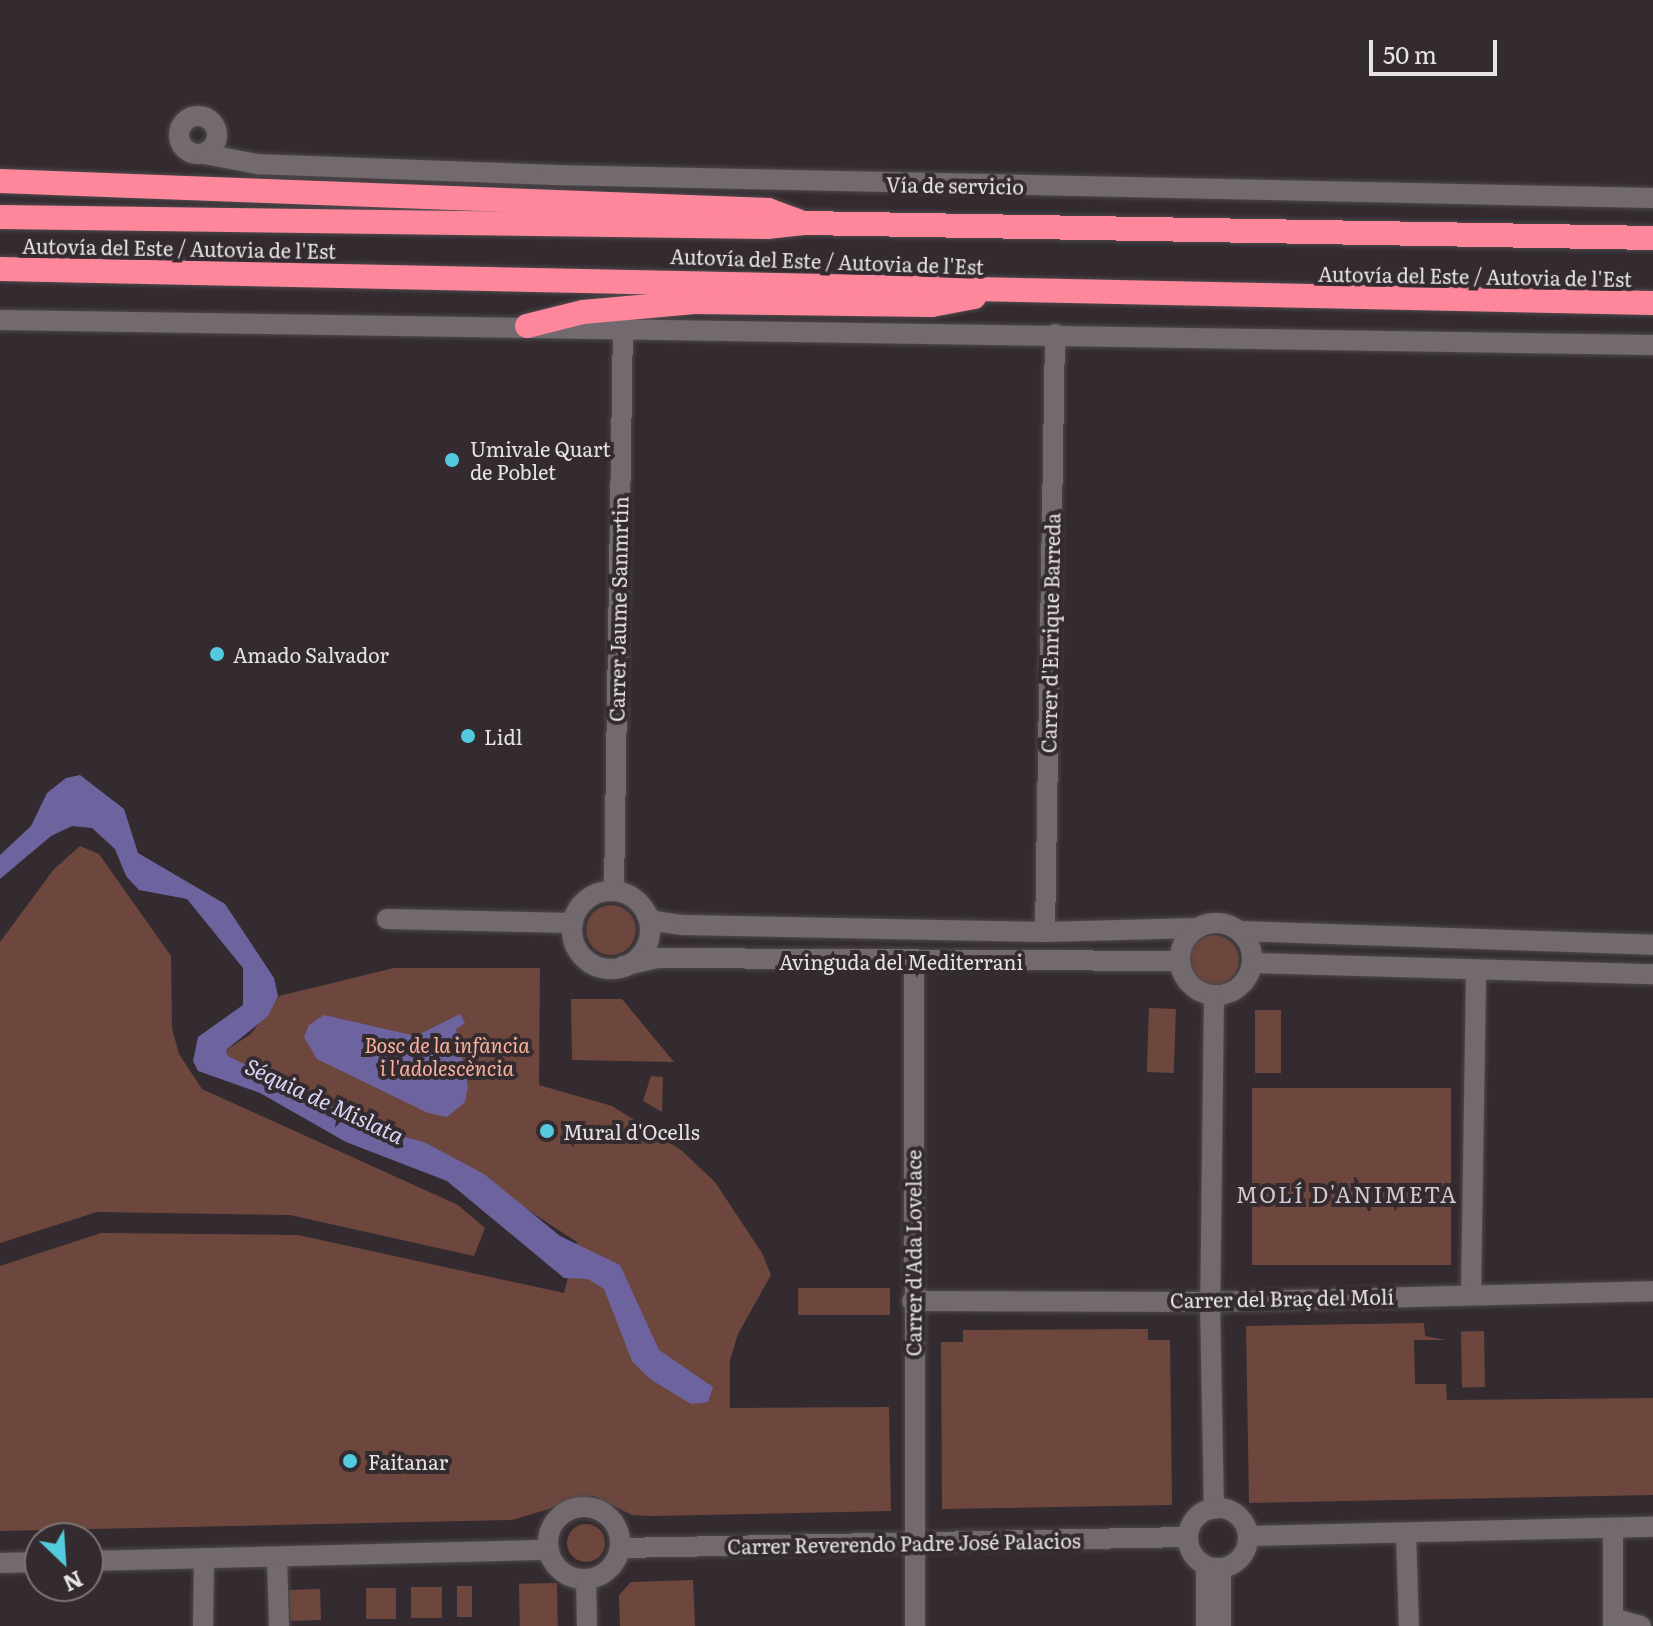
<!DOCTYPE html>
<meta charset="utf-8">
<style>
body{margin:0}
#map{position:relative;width:1653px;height:1626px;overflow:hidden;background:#332b2f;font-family:Literata,serif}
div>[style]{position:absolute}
.green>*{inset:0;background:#6d473d;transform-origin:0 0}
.round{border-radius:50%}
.water>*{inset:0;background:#6d649f}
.roads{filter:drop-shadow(0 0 2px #4f4a4c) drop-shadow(0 0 2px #4f4a4c)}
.minor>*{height:20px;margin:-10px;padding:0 10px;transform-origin:10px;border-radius:10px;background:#726a6e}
.minor>.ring{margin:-10px;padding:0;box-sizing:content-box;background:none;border:20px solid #726a6e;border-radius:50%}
.highway>*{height:24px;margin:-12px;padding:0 12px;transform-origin:12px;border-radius:12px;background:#ff879c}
.dots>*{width:22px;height:22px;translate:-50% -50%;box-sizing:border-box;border:4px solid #332b2f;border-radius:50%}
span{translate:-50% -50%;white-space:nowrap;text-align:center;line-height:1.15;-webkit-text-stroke:8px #332b2f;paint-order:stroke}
.street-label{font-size:20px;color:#e7e2e4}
.poi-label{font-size:20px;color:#e7e2e4}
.left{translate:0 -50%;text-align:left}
.park-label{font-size:20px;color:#feb19b;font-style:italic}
.water-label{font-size:22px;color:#dbd7fb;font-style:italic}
.neighbourhood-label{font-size:22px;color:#d2c9ce;letter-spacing:2px}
.north{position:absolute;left:24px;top:1522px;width:80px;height:80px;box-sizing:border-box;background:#332b2f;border:2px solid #7b7477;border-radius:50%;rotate:155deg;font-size:22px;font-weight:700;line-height:32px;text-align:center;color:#e7e2e4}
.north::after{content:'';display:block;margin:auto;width:28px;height:36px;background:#54cade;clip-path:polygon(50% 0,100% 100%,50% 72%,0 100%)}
.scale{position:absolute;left:1369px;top:40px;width:128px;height:36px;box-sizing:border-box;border:4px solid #e7e2e4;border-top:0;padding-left:10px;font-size:24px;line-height:28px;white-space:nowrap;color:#e7e2e4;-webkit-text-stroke:6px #332b2f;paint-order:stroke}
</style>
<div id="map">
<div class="green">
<div style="clip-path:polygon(80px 846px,99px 854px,171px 956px,172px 1028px,179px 1054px,202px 1089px,458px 1205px,485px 1228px,474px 1256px,290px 1215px,97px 1212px,0 1243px,0 942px,54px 869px)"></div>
<div class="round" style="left:586px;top:905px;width:50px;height:50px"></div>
<div class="round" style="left:1189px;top:935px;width:50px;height:50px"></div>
<div style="clip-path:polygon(394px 968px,540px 968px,539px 1085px,612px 1106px,681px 1150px,715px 1182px,762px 1253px,771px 1275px,738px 1334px,730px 1360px,730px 1408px,889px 1407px,891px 1511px,651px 1516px,632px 1515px,593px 1496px,512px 1520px,0 1531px,0 1266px,101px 1233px,298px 1235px,564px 1293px,577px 1242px,424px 1142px,387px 1132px,228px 1056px,226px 1050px,251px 1034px,279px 996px)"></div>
<div style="clip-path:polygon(571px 999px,622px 999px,674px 1062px,572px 1060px)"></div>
<div style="left:1149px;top:1008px;width:27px;height:64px;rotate:2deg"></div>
<div style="left:1255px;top:1010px;width:26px;height:63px"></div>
<div style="clip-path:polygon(651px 1076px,663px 1077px,662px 1112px,643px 1101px)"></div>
<div style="left:1252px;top:1088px;width:199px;height:177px"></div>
<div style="left:890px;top:1288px;width:27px;height:92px;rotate:90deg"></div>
<div style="clip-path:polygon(1424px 1323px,1425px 1336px,1446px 1340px,1414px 1340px,1415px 1384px,1446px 1384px,1447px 1400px,1653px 1398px,1653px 1495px,1249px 1503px,1246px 1326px)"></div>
<div style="clip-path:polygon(1148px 1329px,1148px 1340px,1170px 1340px,1172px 1505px,942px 1509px,941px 1342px,963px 1342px,963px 1330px)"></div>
<div style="left:1484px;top:1331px;width:56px;height:23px;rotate:89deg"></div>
<div class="round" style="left:567px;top:1524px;width:38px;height:38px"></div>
<div style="clip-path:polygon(693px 1580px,695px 1626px,620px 1626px,619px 1595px,631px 1582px)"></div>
<div style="left:557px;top:1583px;width:43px;height:38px;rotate:89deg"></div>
<div style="left:457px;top:1586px;width:15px;height:31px"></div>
<div style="left:411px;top:1587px;width:31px;height:31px"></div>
<div style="left:366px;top:1588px;width:30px;height:31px"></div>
<div style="left:320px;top:1589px;width:31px;height:31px;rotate:88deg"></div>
</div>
<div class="water">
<div style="clip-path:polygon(80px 775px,124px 809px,138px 853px,225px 904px,274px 978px,278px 996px,268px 1016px,226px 1050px,228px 1056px,387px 1132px,424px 1142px,484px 1174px,560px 1236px,620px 1265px,659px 1350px,713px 1387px,708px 1402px,691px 1404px,650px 1379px,632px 1361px,604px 1289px,588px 1279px,564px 1278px,447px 1181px,346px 1142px,260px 1093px,198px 1071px,193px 1061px,198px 1037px,243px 1005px,243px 968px,187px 899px,139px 890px,126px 876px,115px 849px,92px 828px,72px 826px,51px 836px,0 879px,0 855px,31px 826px,47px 793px,66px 778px)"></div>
<div style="clip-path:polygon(460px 1014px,465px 1023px,456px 1029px,468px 1086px,465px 1102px,447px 1117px,428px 1113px,317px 1059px,304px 1037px,309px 1025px,324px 1015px,416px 1036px)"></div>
</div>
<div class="roads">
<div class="minor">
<div class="ring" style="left:179px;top:116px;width:18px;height:18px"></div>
<div style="left:204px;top:154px;width:54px;rotate:10.7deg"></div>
<div style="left:257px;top:164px;width:295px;rotate:2.1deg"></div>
<div style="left:552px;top:175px;width:1101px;rotate:1.2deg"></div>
<div style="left:0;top:320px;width:1653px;rotate:0.87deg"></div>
<div style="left:614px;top:891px;width:564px;rotate:-89.09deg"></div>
<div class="ring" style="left:572px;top:891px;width:58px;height:58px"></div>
<div style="left:647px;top:915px;width:9px;rotate:41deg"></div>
<div style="left:654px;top:921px;width:29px;rotate:8deg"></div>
<div style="left:683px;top:925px;width:362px;rotate:1.1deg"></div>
<div style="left:1045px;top:932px;width:152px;rotate:-1.5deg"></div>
<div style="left:387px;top:919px;width:186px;rotate:1.2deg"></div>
<div class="ring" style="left:1180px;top:923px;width:52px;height:52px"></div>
<div style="left:1239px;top:931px;width:414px;rotate:1.9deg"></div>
<div style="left:1045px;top:932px;width:598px;rotate:-89.04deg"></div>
<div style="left:914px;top:963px;width:663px;rotate:89.91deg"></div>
<div style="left:1253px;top:963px;width:400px;rotate:1.6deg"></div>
<div style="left:623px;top:966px;width:35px;rotate:-13deg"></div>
<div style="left:657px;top:958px;width:523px;rotate:0.33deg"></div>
<div style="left:1214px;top:995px;width:307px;rotate:90.7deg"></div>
<div style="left:1210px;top:1302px;width:207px;rotate:88.9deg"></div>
<div style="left:1471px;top:1294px;width:322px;rotate:-89.1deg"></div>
<div style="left:912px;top:1301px;width:298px;rotate:0.2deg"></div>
<div style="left:1210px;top:1302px;width:443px;rotate:-1.4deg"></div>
<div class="ring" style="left:548px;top:1507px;width:52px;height:52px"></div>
<div class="ring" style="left:1188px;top:1508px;width:40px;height:40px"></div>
<div style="left:1406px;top:1533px;width:93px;rotate:88.2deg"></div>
<div style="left:1248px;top:1536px;width:405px;rotate:-1.3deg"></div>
<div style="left:620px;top:1548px;width:568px;rotate:-1.11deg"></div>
<div style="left:277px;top:1557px;width:69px;rotate:88.3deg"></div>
<div style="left:88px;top:1561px;width:461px;rotate:-1.4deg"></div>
<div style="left:0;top:1563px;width:40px;rotate:-1.4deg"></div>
<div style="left:1206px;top:1566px;width:60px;rotate:90deg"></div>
<div style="left:1221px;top:1568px;width:58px;rotate:90deg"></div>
<div style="left:586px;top:1579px;width:47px;rotate:88.8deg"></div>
<div style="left:1613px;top:1618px;width:29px;rotate:16deg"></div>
<div style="left:203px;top:1626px;width:67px;rotate:-89.1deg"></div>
<div style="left:1613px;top:1626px;width:98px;rotate:-90deg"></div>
</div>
<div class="highway">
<div style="left:0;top:181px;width:769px;rotate:2.16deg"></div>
<div style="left:768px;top:210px;width:32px;rotate:20deg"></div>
<div style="left:0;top:217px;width:767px;rotate:0.75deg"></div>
<div style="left:767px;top:227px;width:37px;rotate:-6deg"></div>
<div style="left:804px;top:223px;width:849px;rotate:1.01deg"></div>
<div style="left:0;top:269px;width:1653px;rotate:1.18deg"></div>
<div style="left:527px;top:326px;width:58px;rotate:-14deg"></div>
<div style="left:583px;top:312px;width:112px;rotate:-5.1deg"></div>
<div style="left:695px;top:302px;width:237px;rotate:0.7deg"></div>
<div style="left:932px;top:305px;width:43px;rotate:-10.8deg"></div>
</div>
</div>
<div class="dots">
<div style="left:452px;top:460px;background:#54cade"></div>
<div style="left:217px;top:654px;background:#54cade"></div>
<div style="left:468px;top:736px;background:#54cade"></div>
<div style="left:547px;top:1131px;background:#54cade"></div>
<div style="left:350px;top:1461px;background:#54cade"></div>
</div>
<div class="street-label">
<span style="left:955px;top:185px;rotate:1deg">Vía de servicio</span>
<span style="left:179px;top:248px;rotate:1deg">Autovía del Este / Autovia de l'Est</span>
<span style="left:827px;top:261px;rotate:2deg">Autovía del Este / Autovia de l'Est</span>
<span style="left:1475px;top:276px;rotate:1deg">Autovía del Este / Autovia de l'Est</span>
<span style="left:618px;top:609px;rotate:-89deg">Carrer Jaume Sanmrtin</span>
<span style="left:1050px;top:633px;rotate:-89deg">Carrer d'Enrique Barreda</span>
<span style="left:901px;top:961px">Avinguda del Mediterrani</span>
<span style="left:913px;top:1253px;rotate:-90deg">Carrer d'Ada Lovelace</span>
<span style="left:1282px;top:1298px;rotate:-1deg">Carrer del Braç del Molí</span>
<span style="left:904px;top:1543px;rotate:-1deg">Carrer Reverendo Padre José Palacios</span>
</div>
<div class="poi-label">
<span class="left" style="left:470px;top:460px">Umivale Quart<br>de Poblet</span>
<span class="left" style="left:233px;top:654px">Amado Salvador</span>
<span class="left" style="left:484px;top:736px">Lidl</span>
<span class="left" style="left:563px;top:1131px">Mural d'Ocells</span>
<span class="left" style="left:368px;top:1461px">Faitanar</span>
</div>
<div class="park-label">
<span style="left:447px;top:1056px">Bosc de la infància<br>i l'adolescència</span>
</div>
<div class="water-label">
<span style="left:325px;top:1100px;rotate:25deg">Séquia de Mislata</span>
</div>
<div class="neighbourhood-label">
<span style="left:1347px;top:1194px">MOLÍ D'ANIMETA</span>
</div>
<div class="north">N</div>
<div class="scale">50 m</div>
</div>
